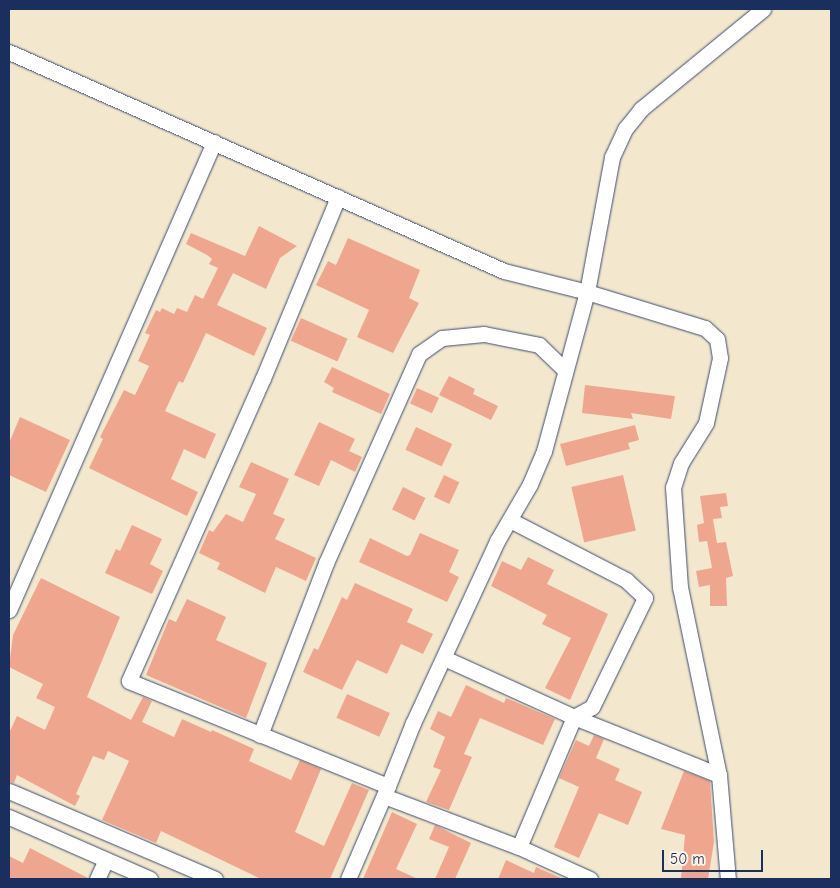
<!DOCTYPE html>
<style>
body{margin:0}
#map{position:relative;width:840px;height:888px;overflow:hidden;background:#f3e8ce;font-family:"Comic Neue",sans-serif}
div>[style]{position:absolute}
.building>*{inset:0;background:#eea78e;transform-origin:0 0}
.roads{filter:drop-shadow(0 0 1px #3b4b6f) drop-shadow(0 0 1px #3b4b6f)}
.minor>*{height:15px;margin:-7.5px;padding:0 7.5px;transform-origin:7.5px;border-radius:7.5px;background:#fff}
span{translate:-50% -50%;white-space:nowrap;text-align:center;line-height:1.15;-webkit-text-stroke:4px #fcf5e5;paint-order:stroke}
.frame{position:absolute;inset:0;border:10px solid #1b2f5e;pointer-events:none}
.scale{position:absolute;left:662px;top:850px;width:101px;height:22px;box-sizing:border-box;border:2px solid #1b2f5e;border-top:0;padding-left:6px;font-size:15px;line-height:18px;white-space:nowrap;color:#1b2f5e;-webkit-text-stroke:4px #fcf5e5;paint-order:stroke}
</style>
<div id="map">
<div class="building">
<div style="clip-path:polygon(259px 226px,297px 246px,280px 258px,266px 289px,233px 273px,217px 305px,267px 328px,254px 356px,206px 333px,183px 383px,179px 381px,165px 411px,216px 434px,205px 459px,184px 449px,171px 479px,198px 492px,187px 516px,89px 468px,103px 439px,100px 437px,124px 390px,135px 395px,149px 366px,138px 361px,150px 335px,145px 333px,156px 310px,160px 312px,162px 308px,174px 314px,177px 308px,187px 312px,195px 295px,203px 299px,218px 268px,209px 264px,212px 259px,207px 255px,186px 244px,191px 233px,245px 256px)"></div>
<div style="clip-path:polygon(348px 238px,420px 270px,409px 298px,419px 303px,393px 353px,357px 337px,369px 310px,316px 285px,328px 261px,336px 265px)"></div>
<div style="left:301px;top:318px;width:51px;height:25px;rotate:24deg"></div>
<div style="clip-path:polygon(332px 367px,390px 394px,381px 414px,332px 392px,334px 388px,324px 382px)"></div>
<div style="clip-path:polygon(449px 376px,475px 389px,473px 394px,498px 406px,491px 420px,439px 395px)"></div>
<div style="clip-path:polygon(585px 385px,675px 396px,671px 419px,631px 413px,633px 419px,582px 413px)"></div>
<div style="left:417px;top:388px;width:24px;height:17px;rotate:24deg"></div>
<div style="clip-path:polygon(20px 417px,70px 440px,46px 492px,9px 475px,9px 443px)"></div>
<div style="clip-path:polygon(319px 422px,355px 439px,349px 451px,362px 457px,355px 472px,331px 460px,319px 486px,294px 475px)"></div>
<div style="clip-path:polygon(635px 425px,639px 440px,628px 443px,630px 449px,566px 466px,560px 444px)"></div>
<div style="left:416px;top:427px;width:40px;height:25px;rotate:25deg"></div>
<div style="clip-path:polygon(251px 462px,289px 479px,273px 514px,285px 519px,275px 539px,316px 558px,306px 581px,276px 567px,265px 593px,217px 569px,220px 563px,199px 553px,209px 530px,213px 532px,226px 514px,243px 522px,256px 494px,239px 487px)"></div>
<div style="left:444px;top:475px;width:17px;height:24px;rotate:25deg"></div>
<div style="left:623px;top:475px;width:57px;height:53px;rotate:77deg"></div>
<div style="left:403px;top:487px;width:25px;height:25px;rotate:26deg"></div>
<div style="clip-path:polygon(726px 493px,728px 506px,720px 507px,722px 518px,713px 519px,717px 543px,726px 542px,733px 576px,726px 578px,727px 606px,710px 606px,710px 585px,699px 587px,696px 571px,712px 568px,707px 541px,699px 542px,697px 525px,704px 523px,700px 496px)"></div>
<div style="clip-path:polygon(132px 525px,162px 539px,150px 564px,163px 571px,152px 594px,105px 573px,116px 549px,120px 551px)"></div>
<div style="clip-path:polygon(420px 533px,459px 550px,449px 572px,459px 577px,447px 602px,359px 562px,370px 538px,407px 556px,410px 555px)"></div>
<div style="clip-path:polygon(528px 557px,554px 570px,547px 584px,608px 614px,570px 700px,545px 688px,571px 638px,542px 624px,547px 615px,491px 586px,502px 561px,521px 570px)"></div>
<div style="clip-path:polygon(41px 578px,120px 617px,87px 697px,131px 720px,143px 697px,152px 701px,142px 722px,174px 737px,182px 719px,211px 732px,212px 730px,254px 749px,249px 761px,291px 780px,300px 760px,321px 769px,295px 832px,324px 846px,352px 783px,369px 790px,330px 879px,261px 879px,161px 831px,156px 843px,102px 820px,129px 761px,108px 751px,104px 760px,93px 756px,76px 794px,80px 796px,75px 806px,17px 775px,14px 783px,9px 782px,9px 733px,17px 716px,45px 730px,55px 707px,36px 698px,43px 684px,9px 667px,13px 635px)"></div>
<div style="clip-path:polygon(355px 583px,413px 609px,407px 622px,433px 634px,423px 654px,401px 644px,387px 674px,357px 660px,342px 690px,303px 672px,314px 648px,318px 650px,342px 597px,347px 600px)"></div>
<div style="clip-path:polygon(187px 599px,226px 617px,216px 640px,267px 663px,246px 718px,146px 675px,169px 619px,176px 622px)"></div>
<div style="clip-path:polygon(466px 685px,504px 703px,506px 698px,555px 719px,543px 745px,480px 718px,464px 754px,472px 757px,449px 810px,426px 802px,441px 770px,433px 767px,445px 737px,430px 729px,438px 711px,451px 717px)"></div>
<div style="left:347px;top:694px;width:47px;height:26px;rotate:24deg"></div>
<div style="clip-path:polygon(594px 735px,604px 739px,596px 758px,620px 769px,615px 780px,642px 792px,628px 825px,599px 813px,579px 858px,554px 847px,579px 787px,559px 778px,576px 740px,589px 746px)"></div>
<div style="clip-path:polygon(684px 771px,710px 781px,714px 842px,708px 879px,681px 878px,685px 835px,661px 829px)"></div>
<div style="clip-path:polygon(392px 812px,417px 824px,396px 869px,418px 879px,363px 879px)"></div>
<div style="clip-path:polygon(435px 825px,471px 843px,455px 879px,435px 879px,449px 847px,429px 839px)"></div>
<div style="clip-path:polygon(30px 848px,88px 878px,88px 879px,9px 879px,9px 856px,23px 863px)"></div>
<div style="clip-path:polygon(506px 860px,534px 873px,536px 867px,563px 879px,498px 879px)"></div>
</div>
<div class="roads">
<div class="minor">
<div style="left:9px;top:52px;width:541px;rotate:23.87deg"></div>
<div style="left:504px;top:271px;width:86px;rotate:14.2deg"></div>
<div style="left:587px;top:292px;width:137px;rotate:-79.5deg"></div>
<div style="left:612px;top:157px;width:31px;rotate:-65deg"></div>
<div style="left:625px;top:129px;width:26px;rotate:-51deg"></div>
<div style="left:641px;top:109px;width:158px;rotate:-39.3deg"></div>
<div style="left:338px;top:197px;width:196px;rotate:112.5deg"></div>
<div style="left:263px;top:378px;width:331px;rotate:113.9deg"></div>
<div style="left:129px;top:681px;width:279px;rotate:22.1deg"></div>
<div style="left:388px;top:786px;width:101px;rotate:113.3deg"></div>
<div style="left:510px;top:520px;width:131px;rotate:27.3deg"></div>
<div style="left:626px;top:580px;width:26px;rotate:43deg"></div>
<div style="left:645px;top:598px;width:121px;rotate:115.9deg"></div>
<div style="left:592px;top:707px;width:21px;rotate:151deg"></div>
<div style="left:574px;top:717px;width:141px;rotate:112.9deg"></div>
<div style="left:9px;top:610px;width:511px;rotate:-66.34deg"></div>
<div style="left:444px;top:658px;width:143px;rotate:24.4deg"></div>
<div style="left:574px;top:717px;width:156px;rotate:21.8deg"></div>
<div style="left:260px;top:735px;width:184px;rotate:-69deg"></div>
<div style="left:326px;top:563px;width:229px;rotate:-66deg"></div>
<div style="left:419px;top:354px;width:28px;rotate:-35deg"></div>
<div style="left:442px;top:338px;width:42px;rotate:-5.4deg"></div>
<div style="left:484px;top:334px;width:56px;rotate:11.3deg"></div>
<div style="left:539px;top:345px;width:35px;rotate:44deg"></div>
<div style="left:388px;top:786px;width:68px;rotate:-68.4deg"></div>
<div style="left:413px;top:723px;width:200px;rotate:-65.2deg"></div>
<div style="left:497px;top:541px;width:66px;rotate:-59.9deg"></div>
<div style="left:530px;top:484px;width:36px;rotate:-67deg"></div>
<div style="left:544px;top:451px;width:165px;rotate:-74.9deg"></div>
<div style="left:587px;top:292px;width:123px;rotate:17deg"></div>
<div style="left:705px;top:328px;width:16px;rotate:43deg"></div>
<div style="left:717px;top:339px;width:19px;rotate:81deg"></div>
<div style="left:720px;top:358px;width:66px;rotate:102.2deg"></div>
<div style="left:706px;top:423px;width:47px;rotate:122deg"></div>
<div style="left:681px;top:463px;width:25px;rotate:108deg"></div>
<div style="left:673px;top:487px;width:100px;rotate:86deg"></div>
<div style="left:680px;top:587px;width:192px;rotate:78.3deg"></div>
<div style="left:719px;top:775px;width:104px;rotate:85.1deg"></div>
<div style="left:9px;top:791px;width:224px;rotate:23.1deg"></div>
<div style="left:384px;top:796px;width:144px;rotate:20.7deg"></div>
<div style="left:519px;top:847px;width:78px;rotate:24.3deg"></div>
<div style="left:9px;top:817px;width:154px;rotate:23.7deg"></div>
<div style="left:97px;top:879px;width:21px;rotate:-65deg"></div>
</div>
</div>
<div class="frame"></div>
<div class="scale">50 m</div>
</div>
